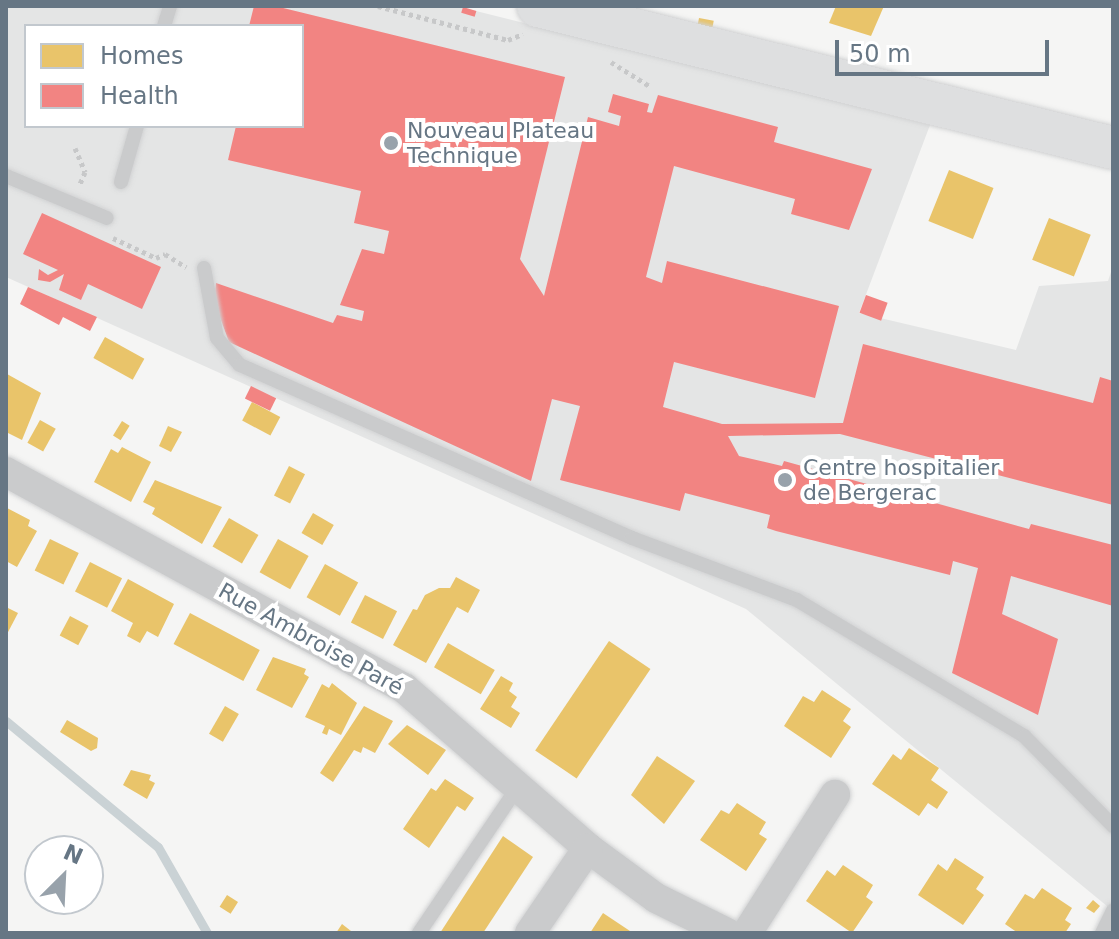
<!DOCTYPE html>
<meta charset="utf-8">
<style>
body{margin:0}
#map{position:relative;width:1119px;height:939px;overflow:hidden;background:#f5f5f4;font-family:"DejaVu Sans",sans-serif}
div>[style]{position:absolute}
.built>*{inset:0;background:#e4e5e5}
.homes>*{inset:0;background:#e9c46a;transform-origin:0 0}
.health>*{inset:0;background:#f28482;transform-origin:0 0}
.stream>*{height:9px;margin:-4.5px;padding:0 4.5px;transform-origin:4.5px;border-radius:4.5px;background:#cad2d5}
.path>*{height:5px;margin-top:-2.5px;transform-origin:0;background:repeating-linear-gradient(90deg,#c7c8c9 0 4px,transparent 0 8px)}
.roads{filter:drop-shadow(0 0 2px #d1d2d3) drop-shadow(0 0 2px #d1d2d3)}
.service>*{height:14px;margin:-7px;padding:0 7px;transform-origin:7px;border-radius:7px;background:#cacbcc}
.minor>*{height:30px;margin:-15px;padding:0 15px;transform-origin:15px;border-radius:15px;background:#cacbcc}
.secondary>*{height:42px;margin:-21px;padding:0 21px;transform-origin:21px;border-radius:21px;background:#dedfe0}
.dots>*{width:22px;height:22px;translate:-50% -50%;box-sizing:border-box;border:4px solid #fff;border-radius:50%}
span{translate:-50% -50%;white-space:nowrap;text-align:center;line-height:1.15;-webkit-text-stroke:8px #fff;paint-order:stroke}
.poi-label{font-size:22px;color:#667684}
.left{translate:0 -50%;text-align:left}
.street-label{font-size:22px;color:#667684}
.frame{position:absolute;inset:0;border:8px solid #667684;pointer-events:none}
.legend{position:absolute;left:24px;top:24px;width:280px;height:104px;box-sizing:border-box;background:#fff;border:2px solid #c2c8ce;margin:0;padding:10px 14px;list-style:none;font-size:24px;color:#667684}
.legend li{display:flex;align-items:center;gap:16px;height:40px}
.legend b{width:40px;border:2px solid #c2c8ce}
.north{position:absolute;left:24px;top:835px;width:80px;height:80px;box-sizing:border-box;background:#fff;border:2px solid #c2c8ce;border-radius:50%;rotate:24deg;font-size:22px;font-weight:700;line-height:32px;text-align:center;color:#667684}
.north::after{content:'';display:block;margin:auto;width:28px;height:36px;background:#98a2ab;clip-path:polygon(50% 0,100% 100%,50% 72%,0 100%)}
.scale{position:absolute;left:835px;top:40px;width:214px;height:36px;box-sizing:border-box;border:4px solid #667684;border-top:0;padding-left:10px;font-size:24px;line-height:28px;white-space:nowrap;color:#667684;-webkit-text-stroke:6px #fff;paint-order:stroke}
</style>
<div id="map">
<div class="built">
<div style="clip-path:polygon(evenodd,6px 6px,456px 6px,930px 125px,859px 313px,1016px 350px,1039px 286px,1108px 281px,1113px 266px,1113px 911px,746px 609px,6px 277px,6px 6px,26px 26px,302px 26px,302px 126px,26px 126px,26px 26px)"></div>
</div>
<div class="homes">
<div style="clip-path:polygon(836px 6px,884px 6px,871px 36px,829px 23px)"></div>
<div style="left:699px;top:18px;width:15px;height:8px;rotate:11deg"></div>
<div style="left:949px;top:170px;width:48px;height:55px;rotate:22deg"></div>
<div style="left:1049px;top:218px;width:45px;height:45px;rotate:22deg"></div>
<div style="left:105px;top:337px;width:45px;height:24px;rotate:29deg"></div>
<div style="clip-path:polygon(7px 374px,41px 393px,22px 440px,6px 432px)"></div>
<div style="left:252px;top:402px;width:32px;height:21px;rotate:28deg"></div>
<div style="left:40px;top:420px;width:18px;height:26px;rotate:29deg"></div>
<div style="left:122px;top:421px;width:9px;height:17px;rotate:32deg"></div>
<div style="clip-path:polygon(168px 426px,182px 432px,171px 452px,159px 446px)"></div>
<div style="clip-path:polygon(122px 447px,151px 462px,131px 502px,94px 482px,111px 449px,118px 453px)"></div>
<div style="left:289px;top:466px;width:18px;height:33px;rotate:27deg"></div>
<div style="clip-path:polygon(155px 480px,222px 507px,202px 544px,152px 514px,155px 508px,143px 502px)"></div>
<div style="clip-path:polygon(7px 508px,30px 520px,28px 526px,37px 531px,17px 567px,6px 561px)"></div>
<div style="left:313px;top:513px;width:24px;height:23px;rotate:30deg"></div>
<div style="left:229px;top:518px;width:34px;height:33px;rotate:30deg"></div>
<div style="left:50px;top:539px;width:32px;height:35px;rotate:26deg"></div>
<div style="left:278px;top:539px;width:35px;height:38px;rotate:29deg"></div>
<div style="left:90px;top:562px;width:36px;height:33px;rotate:27deg"></div>
<div style="left:325px;top:564px;width:38px;height:38px;rotate:29deg"></div>
<div style="clip-path:polygon(456px 577px,480px 590px,468px 613px,457px 607px,426px 663px,393px 645px,413px 609px,417px 610px,425px 595px,439px 588px,450px 588px)"></div>
<div style="clip-path:polygon(128px 579px,174px 604px,158px 637px,147px 631px,140px 643px,127px 636px,133px 623px,111px 611px)"></div>
<div style="left:365px;top:595px;width:36px;height:31px;rotate:27deg"></div>
<div style="clip-path:polygon(6px 607px,18px 613px,6px 636px)"></div>
<div style="left:190px;top:613px;width:79px;height:35px;rotate:28deg"></div>
<div style="left:70px;top:616px;width:21px;height:22px;rotate:28deg"></div>
<div style="left:609px;top:641px;width:50px;height:132px;rotate:34deg"></div>
<div style="left:448px;top:643px;width:54px;height:28px;rotate:30deg"></div>
<div style="clip-path:polygon(273px 657px,306px 669px,304px 674px,309px 677px,292px 708px,256px 690px)"></div>
<div style="clip-path:polygon(501px 676px,513px 683px,509px 691px,517px 697px,511px 707px,520px 713px,511px 728px,480px 709px)"></div>
<div style="clip-path:polygon(332px 683px,357px 703px,341px 735px,329px 729px,327px 735px,322px 733px,325px 726px,305px 717px,322px 684px,329px 688px)"></div>
<div style="clip-path:polygon(822px 690px,851px 709px,843px 721px,851px 727px,831px 758px,784px 726px,803px 696px,814px 702px)"></div>
<div style="left:225px;top:706px;width:16px;height:32px;rotate:30deg"></div>
<div style="clip-path:polygon(364px 706px,393px 721px,375px 753px,363px 747px,361px 753px,354px 750px,333px 782px,320px 773px)"></div>
<div style="clip-path:polygon(67px 720px,98px 738px,97px 748px,91px 751px,60px 732px)"></div>
<div style="clip-path:polygon(407px 725px,446px 750px,428px 775px,388px 744px)"></div>
<div style="clip-path:polygon(909px 748px,939px 768px,931px 780px,948px 792px,937px 809px,928px 803px,919px 816px,872px 784px,893px 754px,901px 760px)"></div>
<div style="clip-path:polygon(657px 756px,695px 781px,664px 824px,631px 795px)"></div>
<div style="clip-path:polygon(131px 770px,151px 775px,149px 780px,155px 783px,147px 799px,123px 785px)"></div>
<div style="clip-path:polygon(445px 779px,474px 798px,465px 811px,457px 806px,429px 848px,403px 829px,431px 788px,436px 791px)"></div>
<div style="clip-path:polygon(737px 803px,766px 822px,759px 834px,767px 839px,746px 871px,700px 840px,721px 810px,729px 814px)"></div>
<div style="clip-path:polygon(503px 836px,533px 857px,483px 933px,440px 933px)"></div>
<div style="clip-path:polygon(955px 858px,984px 877px,976px 889px,984px 895px,963px 925px,918px 895px,938px 864px,947px 871px)"></div>
<div style="clip-path:polygon(843px 865px,873px 885px,866px 897px,873px 902px,852px 933px,806px 901px,827px 870px,835px 876px)"></div>
<div style="clip-path:polygon(1042px 888px,1072px 908px,1065px 920px,1071px 924px,1065px 933px,1018px 933px,1005px 924px,1025px 894px,1034px 899px)"></div>
<div style="left:227px;top:895px;width:13px;height:14px;rotate:32deg"></div>
<div style="clip-path:polygon(1093px 900px,1100px 906px,1094px 913px,1086px 908px)"></div>
<div style="clip-path:polygon(603px 913px,633px 933px,590px 933px)"></div>
<div style="clip-path:polygon(342px 924px,351px 931px,350px 933px,336px 933px)"></div>
</div>
<div class="health">
<div style="clip-path:polygon(254px 6px,275px 6px,565px 77px,520px 259px,544px 296px,588px 117px,619px 126px,621px 116px,608px 112px,613px 94px,649px 104px,647px 112px,652px 113px,658px 95px,778px 127px,774px 142px,872px 169px,849px 230px,791px 214px,795px 199px,674px 166px,646px 277px,662px 283px,667px 261px,839px 306px,815px 398px,674px 362px,663px 407px,722px 424px,843px 423px,863px 344px,1093px 403px,1100px 377px,1113px 381px,1113px 505px,840px 434px,728px 436px,739px 456px,782px 466px,784px 461px,1029px 529px,1031px 524px,1113px 545px,1113px 606px,1011px 576px,1002px 614px,1058px 639px,1038px 715px,952px 673px,978px 568px,953px 561px,950px 575px,776px 531px,767px 528px,770px 515px,685px 493px,680px 511px,560px 480px,580px 406px,552px 399px,531px 481px,229px 342px,214px 301px,216px 283px,333px 323px,337px 315px,362px 321px,364px 311px,340px 305px,362px 249px,384px 254px,389px 231px,354px 223px,361px 191px,228px 160px,236px 126px,302px 126px,302px 26px,249px 26px)"></div>
<div style="left:463px;top:7px;width:14px;height:6px;rotate:17deg"></div>
<div style="clip-path:polygon(42px 213px,161px 267px,142px 309px,88px 284px,81px 300px,59px 290px,64px 274px,50px 282px,38px 280px,39px 269px,48px 275px,58px 270px,23px 254px)"></div>
<div style="clip-path:polygon(28px 287px,97px 317px,90px 331px,63px 317px,59px 325px,20px 304px)"></div>
<div style="left:866px;top:295px;width:23px;height:19px;rotate:20deg"></div>
<div style="left:251px;top:386px;width:28px;height:14px;rotate:26deg"></div>
</div>
<div class="stream">
<div style="left:6px;top:721px;width:197px;rotate:39.7deg"></div>
<div style="left:158px;top:847px;width:99px;rotate:60.3deg"></div>
</div>
<div class="path">
<div style="left:378px;top:6px;width:134px;rotate:14.7deg"></div>
<div style="left:508px;top:40px;width:16px;rotate:-22deg"></div>
<div style="left:611px;top:62px;width:47px;rotate:32deg"></div>
<div style="left:75px;top:148px;width:26px;rotate:67deg"></div>
<div style="left:85px;top:172px;width:13px;rotate:113deg"></div>
<div style="left:113px;top:238px;width:47px;rotate:24.9deg"></div>
<div style="left:156px;top:258px;width:10px;rotate:-24deg"></div>
<div style="left:165px;top:254px;width:25px;rotate:32deg"></div>
</div>
<div class="roads">
<div class="service">
<div style="left:164px;top:26px;width:21px;rotate:-73deg"></div>
<div style="left:6px;top:176px;width:109px;rotate:22.6deg"></div>
<div style="left:121px;top:182px;width:58px;rotate:-74.1deg"></div>
<div style="left:204px;top:268px;width:71px;rotate:79.5deg"></div>
<div style="left:217px;top:338px;width:35px;rotate:50deg"></div>
<div style="left:240px;top:365px;width:428px;rotate:23.8deg"></div>
<div style="left:632px;top:538px;width:176px;rotate:20.6deg"></div>
<div style="left:797px;top:600px;width:265px;rotate:30.9deg"></div>
<div style="left:1024px;top:736px;width:127px;rotate:45.3deg"></div>
<div style="left:419px;top:933px;width:175px;rotate:-55.9deg"></div>
<div style="left:1102px;top:933px;width:25px;rotate:-64deg"></div>
</div>
<div class="minor">
<div style="left:6px;top:472px;width:453px;rotate:28.5deg"></div>
<div style="left:404px;top:688px;width:244px;rotate:41deg"></div>
<div style="left:588px;top:848px;width:84px;rotate:36.3deg"></div>
<div style="left:656px;top:898px;width:79px;rotate:26.2deg"></div>
<div style="left:530px;top:933px;width:103px;rotate:-55.7deg"></div>
<div style="left:747px;top:933px;width:164px;rotate:-57.5deg"></div>
</div>
<div class="secondary">
<div style="left:538px;top:6px;width:592px;rotate:13.87deg"></div>
</div>
</div>
<div class="dots">
<div style="left:391px;top:143px;background:#98a2ab"></div>
<div style="left:785px;top:480px;background:#98a2ab"></div>
</div>
<div class="poi-label">
<span class="left" style="left:407px;top:143px">Nouveau Plateau<br>Technique</span>
<span class="left" style="left:803px;top:480px">Centre hospitalier<br>de Bergerac</span>
</div>
<div class="street-label">
<span style="left:311px;top:639px;rotate:29deg">Rue Ambroise Paré</span>
</div>
<div class="frame"></div>
<ul class="legend">
<li><b style="height:22px;background:#e9c46a"></b>Homes</li>
<li><b style="height:22px;background:#f28482"></b>Health</li>
</ul>
<div class="north">N</div>
<div class="scale">50 m</div>
</div>
